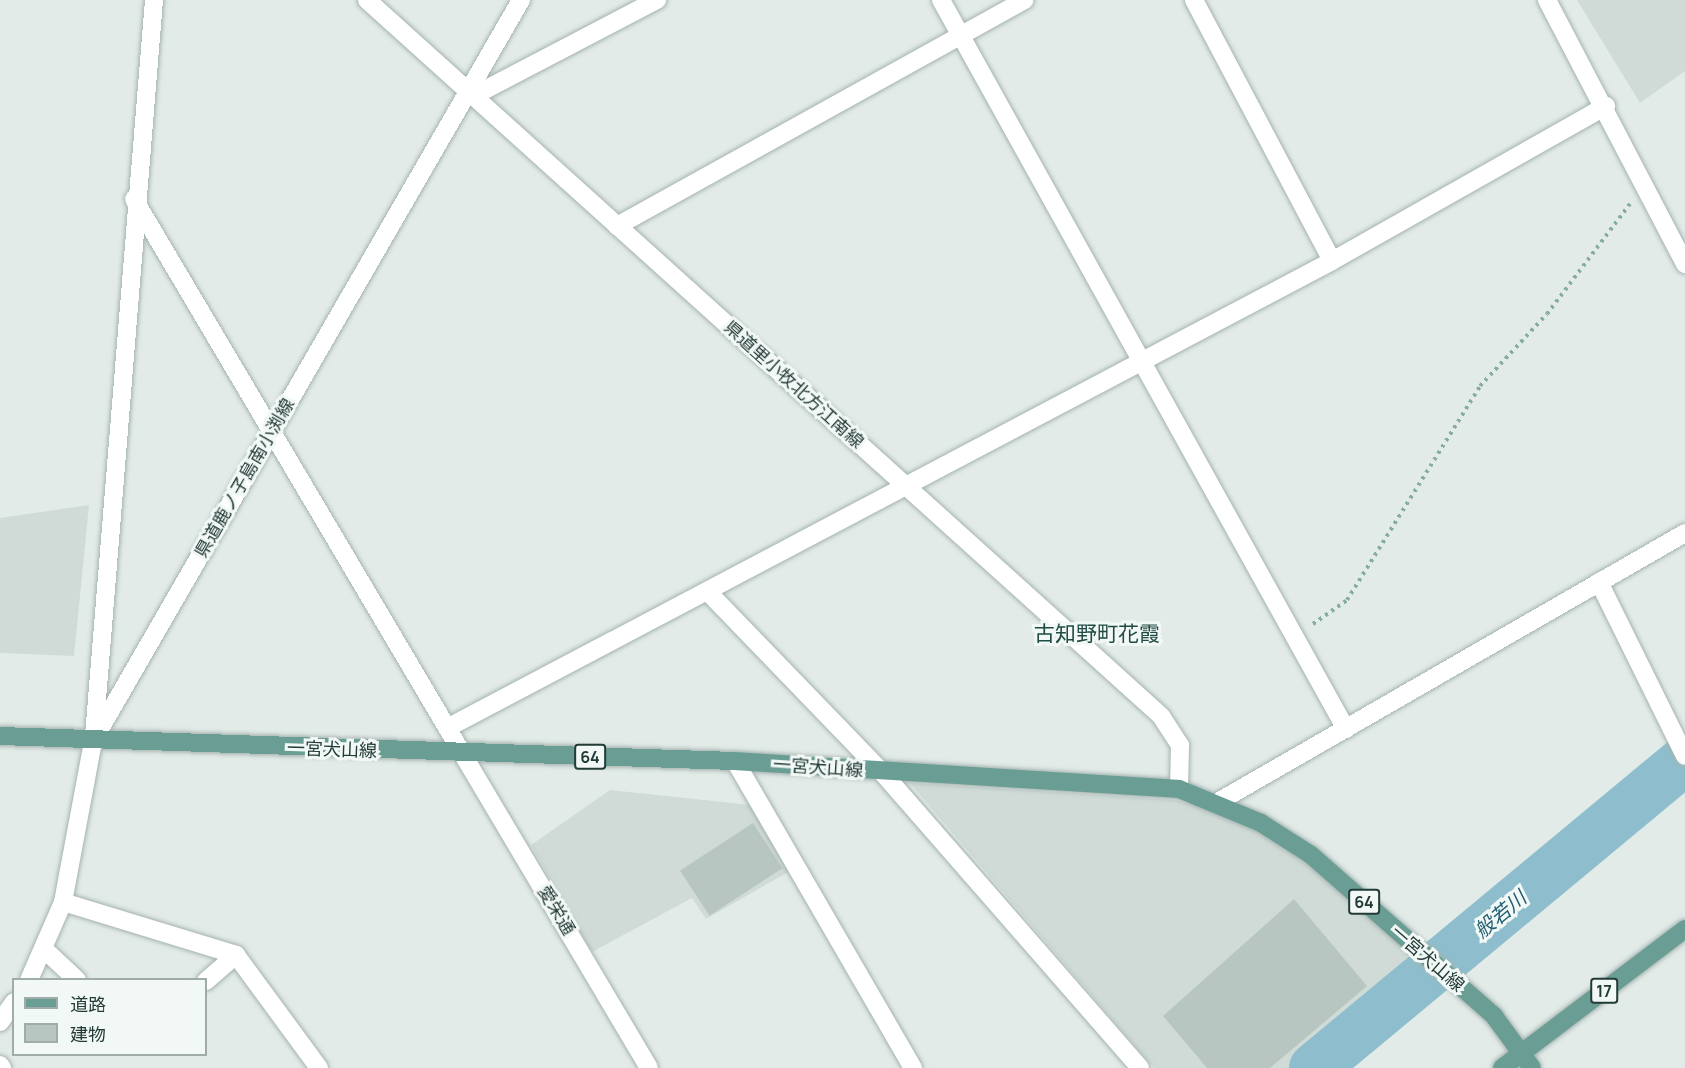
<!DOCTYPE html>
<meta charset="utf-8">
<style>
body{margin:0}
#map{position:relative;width:1685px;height:1068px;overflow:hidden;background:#e2ebe8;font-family:Manrope,"Noto Sans JP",sans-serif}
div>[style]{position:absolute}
.built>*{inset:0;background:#d0dbd7}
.river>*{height:50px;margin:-25px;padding:0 25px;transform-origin:25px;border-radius:25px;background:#8ebecd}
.building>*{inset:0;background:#b8c6c1;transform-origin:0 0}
.path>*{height:4px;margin-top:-2px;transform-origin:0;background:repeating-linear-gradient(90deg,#85ada4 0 3px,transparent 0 7.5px)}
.roads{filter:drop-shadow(0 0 2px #a5b3af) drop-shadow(0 0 2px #a5b3af)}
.street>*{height:18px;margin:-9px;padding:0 9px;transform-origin:9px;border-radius:9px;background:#fff}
.secondary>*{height:18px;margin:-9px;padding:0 9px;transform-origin:9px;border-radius:9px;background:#fff}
.primary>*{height:18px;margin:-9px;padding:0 9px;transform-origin:9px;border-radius:9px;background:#6a9e95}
span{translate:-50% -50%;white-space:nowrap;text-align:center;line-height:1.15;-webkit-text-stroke:6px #f2f8f6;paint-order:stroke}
.shield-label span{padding:2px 4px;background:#f2f8f6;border:2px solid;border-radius:4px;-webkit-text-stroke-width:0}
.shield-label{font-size:16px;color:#233b37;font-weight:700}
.street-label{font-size:18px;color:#233b37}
.water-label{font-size:20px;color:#215e73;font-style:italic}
.quarter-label{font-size:21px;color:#204c45}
.legend{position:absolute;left:12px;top:978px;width:195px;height:78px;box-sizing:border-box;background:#f2f8f6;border:2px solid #9facaa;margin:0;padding:8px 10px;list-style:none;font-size:18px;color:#233b37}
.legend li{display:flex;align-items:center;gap:12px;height:30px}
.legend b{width:30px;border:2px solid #9facaa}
</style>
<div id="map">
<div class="built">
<div style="clip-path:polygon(1577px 0,1685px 0,1685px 71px,1640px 103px)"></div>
<div style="clip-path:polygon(89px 505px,74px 656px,0 653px,0 518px)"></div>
<div style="clip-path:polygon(910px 783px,1175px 800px,1215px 810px,1263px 832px,1307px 861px,1427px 965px,1299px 1068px,1154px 1068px)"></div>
<div style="clip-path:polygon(610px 790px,751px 805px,790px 871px,706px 919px,692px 898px,592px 952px,531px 845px)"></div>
</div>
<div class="river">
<div style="left:1314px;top:1068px;width:482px;rotate:-39.7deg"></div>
</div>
<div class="building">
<div style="left:753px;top:823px;width:54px;height:87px;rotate:57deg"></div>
<div style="clip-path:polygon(1294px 899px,1367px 986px,1270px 1068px,1207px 1068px,1163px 1016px)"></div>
</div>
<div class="path">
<div style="left:1313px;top:624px;width:42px;rotate:-35.2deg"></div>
<div style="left:1347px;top:600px;width:252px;rotate:-58.1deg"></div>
<div style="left:1480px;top:386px;width:98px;rotate:-47.1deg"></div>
<div style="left:1547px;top:314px;width:138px;rotate:-53deg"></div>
</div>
<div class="roads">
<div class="street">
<div style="left:941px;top:0;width:834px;rotate:60.95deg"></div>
<div style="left:1194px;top:0;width:295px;rotate:62.1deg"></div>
<div style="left:473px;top:96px;width:208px;rotate:-27.6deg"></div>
<div style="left:134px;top:199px;width:644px;rotate:59.37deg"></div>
<div style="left:617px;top:226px;width:466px;rotate:-29deg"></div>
<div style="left:1599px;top:582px;width:194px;rotate:63.7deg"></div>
<div style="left:708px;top:592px;width:249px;rotate:46deg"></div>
<div style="left:881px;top:771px;width:394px;rotate:48.9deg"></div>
<div style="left:449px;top:727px;width:998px;rotate:-27.82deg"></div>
<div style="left:1332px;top:261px;width:315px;rotate:-29.5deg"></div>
<div style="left:735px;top:761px;width:355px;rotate:59.9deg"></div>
<div style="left:1218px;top:802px;width:539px;rotate:-29.94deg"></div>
<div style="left:63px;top:902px;width:181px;rotate:17deg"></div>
<div style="left:236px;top:955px;width:140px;rotate:53.7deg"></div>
<div style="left:45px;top:950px;width:44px;rotate:43.2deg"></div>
<div style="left:206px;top:981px;width:40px;rotate:-41deg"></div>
<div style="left:0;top:1065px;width:4px;rotate:56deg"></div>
</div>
<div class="secondary">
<div style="left:367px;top:0;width:1069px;rotate:42.04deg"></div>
<div style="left:1161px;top:716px;width:35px;rotate:57deg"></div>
<div style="left:1180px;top:745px;width:44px;rotate:91.3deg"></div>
<div style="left:1547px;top:0;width:298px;rotate:62.4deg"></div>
<div style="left:94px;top:736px;width:738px;rotate:-85.34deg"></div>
<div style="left:462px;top:753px;width:366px;rotate:59.3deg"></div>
<div style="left:29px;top:980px;width:85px;rotate:-66.4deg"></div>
<div style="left:63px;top:902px;width:164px;rotate:-79.4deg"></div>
<div style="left:93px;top:741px;width:856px;rotate:-59.99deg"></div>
<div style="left:0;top:1022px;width:24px;rotate:-55deg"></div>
</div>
<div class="primary">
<div style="left:0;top:736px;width:735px;rotate:1.95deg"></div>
<div style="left:735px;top:761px;width:445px;rotate:3.6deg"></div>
<div style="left:1179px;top:789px;width:89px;rotate:22.5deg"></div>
<div style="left:1261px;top:823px;width:59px;rotate:32.6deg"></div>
<div style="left:1311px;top:855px;width:244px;rotate:41.3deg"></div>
<div style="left:1494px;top:1016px;width:64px;rotate:53.8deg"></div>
<div style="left:1502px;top:1068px;width:230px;rotate:-37.2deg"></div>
</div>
</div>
<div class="shield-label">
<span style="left:590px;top:757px">64</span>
<span style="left:1364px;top:902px">64</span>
<span style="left:1604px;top:991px">17</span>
</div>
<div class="street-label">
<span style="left:794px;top:384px;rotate:42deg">県道里小牧北方江南線</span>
<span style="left:244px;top:478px;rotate:-60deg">県道鹿ノ子島南小渕線</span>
<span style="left:332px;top:749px;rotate:2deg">一宮犬山線</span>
<span style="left:818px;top:767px;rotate:4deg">一宮犬山線</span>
<span style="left:557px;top:910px;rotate:59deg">愛栄通</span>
<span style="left:1428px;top:958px;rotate:41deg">一宮犬山線</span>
</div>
<div class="water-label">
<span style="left:1500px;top:914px;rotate:-40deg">般若川</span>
</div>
<div class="quarter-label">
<span style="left:1097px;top:633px">古知野町花霞</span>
</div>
<ul class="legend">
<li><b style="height:8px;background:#6a9e95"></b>道路</li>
<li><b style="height:16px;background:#b8c6c1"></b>建物</li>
</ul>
</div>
